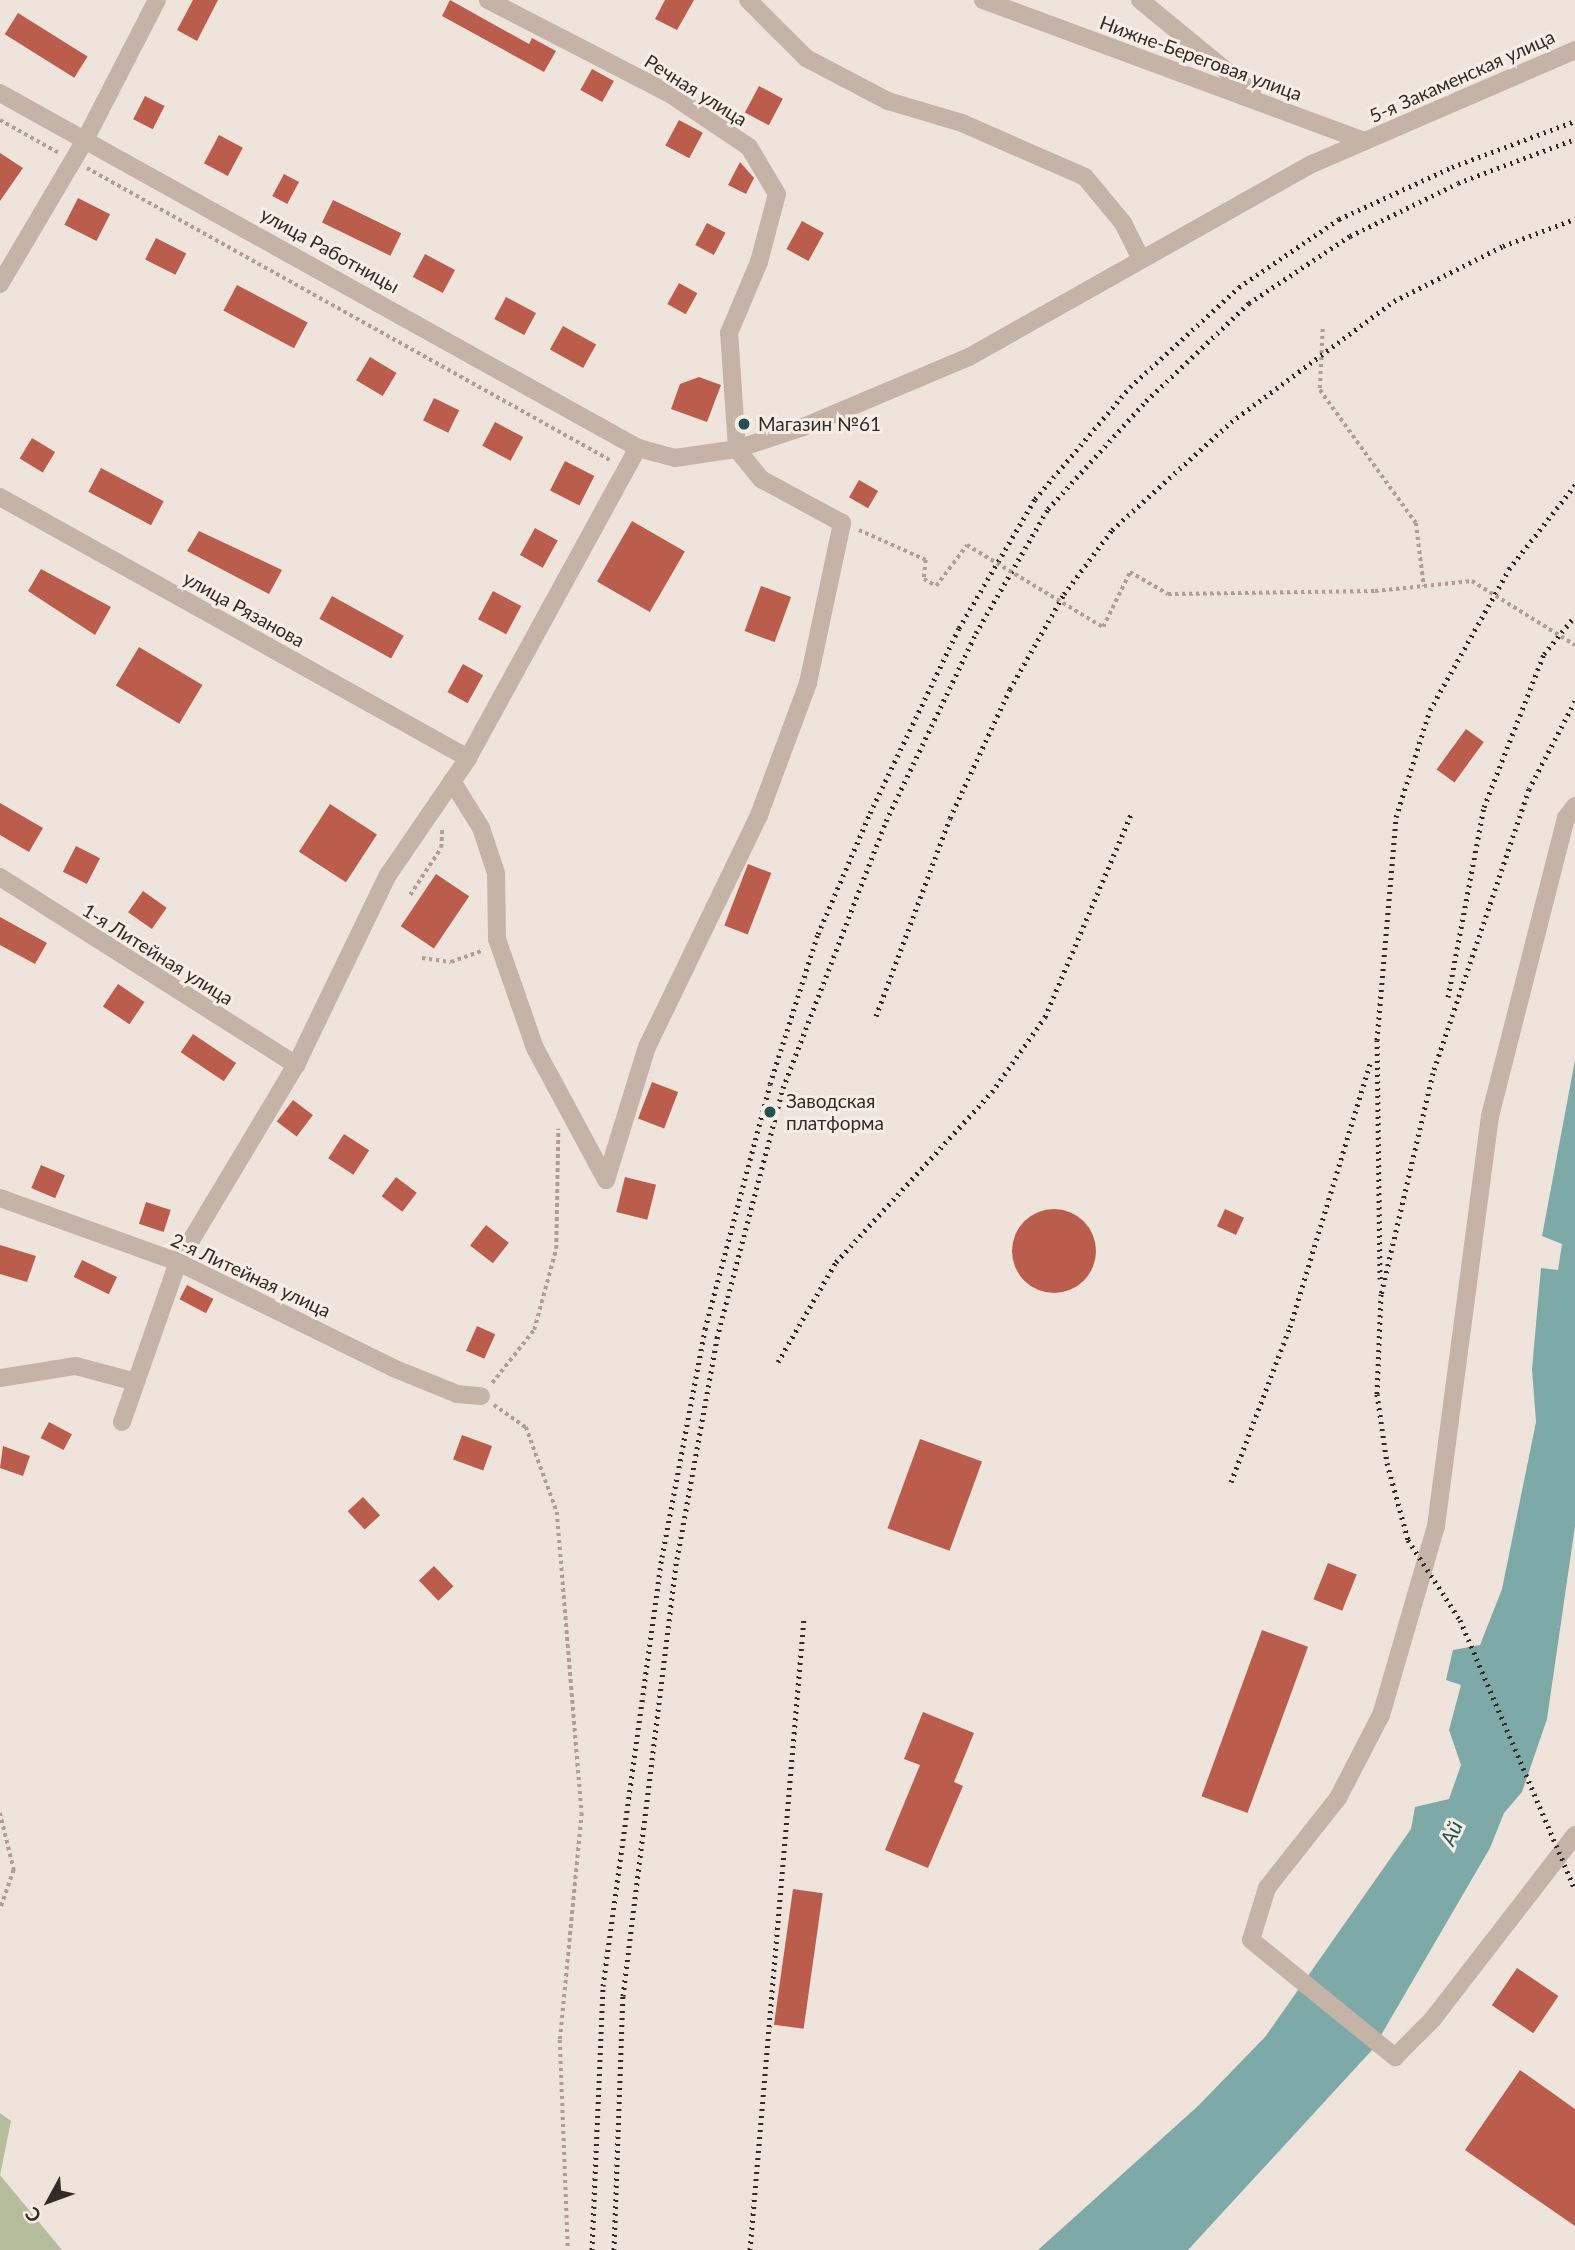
<!DOCTYPE html>
<meta charset="utf-8">
<style>
body{margin:0}
#map{position:relative;width:1575px;height:2250px;overflow:hidden;background:#efe4db;font-family:Lato,sans-serif}
div>[style]{position:absolute}
.green>*{inset:0;background:#b5bd9d}
.water>*{inset:0;background:#7daaa7}
.building>*{inset:0;background:#bb5d4d;transform-origin:0 0}
.round{border-radius:50%}
.path>*{height:3.5px;margin-top:-1.75px;transform-origin:0;background:repeating-linear-gradient(90deg,#b29d93 0 3.5px,transparent 0 7px)}
.minor>*{height:18px;margin:-9px;padding:0 9px;transform-origin:9px;border-radius:9px;background:#c6b3a8}
.rail>*{height:5px;margin-top:-2.5px;transform-origin:0;background:repeating-linear-gradient(90deg,#342a28 0 2px,transparent 0 7px)}
.path-bridge>*{height:3.5px;margin-top:-1.75px;transform-origin:0;background:repeating-linear-gradient(90deg,#b29d93 0 3.5px,transparent 0 7px)}
.dots>*{width:19px;height:19px;translate:-50% -50%;box-sizing:border-box;border:4px solid #f7eee7;border-radius:50%}
span{translate:-50% -50%;white-space:nowrap;text-align:center;line-height:1.15;-webkit-text-stroke:6px #f7eee7;paint-order:stroke}
.street-label{font-size:19px;color:#342a28}
.poi-label{font-size:19px;color:#342a28}
.left{translate:0 -50%;text-align:left}
.water-label{font-size:21px;color:#215250;font-style:italic}
.north{position:absolute;left:14px;top:2166px;width:70px;height:70px;-webkit-text-stroke:5px #f7eee7;paint-order:stroke;rotate:229deg;font-size:19px;font-weight:700;line-height:28px;text-align:center;color:#342a28}
.north::after{content:'';display:block;margin:auto;width:24px;height:32px;background:#342a28;clip-path:polygon(50% 0,100% 100%,50% 72%,0 100%)}
</style>
<div id="map">
<div class="green">
<div style="clip-path:polygon(0 2113px,11px 2121px,0 2175px,62px 2250px,0 2250px)"></div>
</div>
<div class="water">
<div style="clip-path:polygon(1575px 1060px,1575px 1526px,1547px 1719px,1522px 1792px,1504px 1813px,1490px 1848px,1373px 2049px,1188px 2250px,1038px 2250px,1198px 2106px,1265px 2037px,1411px 1829px,1415px 1807px,1449px 1799px,1461px 1765px,1449px 1730px,1461px 1685px,1446px 1680px,1453px 1650px,1480px 1645px,1502px 1589px,1536px 1422px,1532px 1369px,1541px 1268px,1558px 1270px,1562px 1244px,1542px 1236px)"></div>
</div>
<div class="building">
<div style="clip-path:polygon(193px 0,218px 0,197px 41px,177px 30px)"></div>
<div style="clip-path:polygon(450px 0,529px 44px,532px 38px,556px 51px,544px 72px,442px 16px)"></div>
<div style="clip-path:polygon(665px 0,694px 0,677px 30px,655px 19px)"></div>
<div style="left:18px;top:13px;width:82px;height:25px;rotate:32deg"></div>
<div style="left:592px;top:69px;width:25px;height:24px;rotate:29deg"></div>
<div style="left:759px;top:86px;width:27px;height:30px;rotate:28deg"></div>
<div style="left:145px;top:96px;width:22px;height:26px;rotate:27deg"></div>
<div style="left:679px;top:120px;width:27px;height:29px;rotate:28deg"></div>
<div style="left:219px;top:135px;width:27px;height:32px;rotate:28deg"></div>
<div style="clip-path:polygon(0 153px,23px 168px,0 201px)"></div>
<div style="clip-path:polygon(740px 162px,754px 178px,746px 194px,728px 185px)"></div>
<div style="left:284px;top:174px;width:17px;height:25px;rotate:28deg"></div>
<div style="left:78px;top:198px;width:36px;height:30px;rotate:27deg"></div>
<div style="left:333px;top:200px;width:76px;height:25px;rotate:26deg"></div>
<div style="left:802px;top:221px;width:25px;height:32px;rotate:29deg"></div>
<div style="left:707px;top:223px;width:21px;height:25px;rotate:28deg"></div>
<div style="left:156px;top:238px;width:34px;height:24px;rotate:27deg"></div>
<div style="left:425px;top:254px;width:34px;height:26px;rotate:28deg"></div>
<div style="left:679px;top:283px;width:21px;height:24px;rotate:29deg"></div>
<div style="left:237px;top:285px;width:80px;height:29px;rotate:28deg"></div>
<div style="left:506px;top:297px;width:34px;height:25px;rotate:28deg"></div>
<div style="left:563px;top:326px;width:38px;height:27px;rotate:29deg"></div>
<div style="left:370px;top:357px;width:31px;height:27px;rotate:31deg"></div>
<div style="clip-path:polygon(699px 377px,721px 385px,707px 422px,671px 409px,680px 384px)"></div>
<div style="left:434px;top:398px;width:28px;height:25px;rotate:26deg"></div>
<div style="left:495px;top:422px;width:32px;height:27px;rotate:28deg"></div>
<div style="left:32px;top:438px;width:27px;height:24px;rotate:31deg"></div>
<div style="left:565px;top:461px;width:33px;height:33px;rotate:27deg"></div>
<div style="left:101px;top:468px;width:71px;height:27px;rotate:28deg"></div>
<div style="left:859px;top:480px;width:22px;height:20px;rotate:30deg"></div>
<div style="left:632px;top:521px;width:61px;height:70px;rotate:30deg"></div>
<div style="left:535px;top:528px;width:26px;height:31px;rotate:29deg"></div>
<div style="clip-path:polygon(199px 531px,282px 570px,269px 594px,187px 551px)"></div>
<div style="clip-path:polygon(41px 569px,111px 607px,95px 635px,28px 591px)"></div>
<div style="left:761px;top:586px;width:32px;height:48px;rotate:20deg"></div>
<div style="left:493px;top:591px;width:32px;height:32px;rotate:28deg"></div>
<div style="left:332px;top:596px;width:82px;height:26px;rotate:29deg"></div>
<div style="left:139px;top:647px;width:74px;height:45px;rotate:31deg"></div>
<div style="left:463px;top:664px;width:23px;height:32px;rotate:29deg"></div>
<div style="left:1466px;top:729px;width:22px;height:50px;rotate:36deg"></div>
<div style="clip-path:polygon(0 803px,43px 828px,29px 852px,0 835px)"></div>
<div style="left:330px;top:804px;width:56px;height:57px;rotate:33deg"></div>
<div style="left:76px;top:846px;width:27px;height:29px;rotate:27deg"></div>
<div style="left:748px;top:864px;width:25px;height:66px;rotate:21deg"></div>
<div style="left:436px;top:874px;width:40px;height:63px;rotate:34deg"></div>
<div style="left:143px;top:891px;width:29px;height:26px;rotate:35deg"></div>
<div style="clip-path:polygon(0 917px,47px 943px,35px 964px,0 945px)"></div>
<div style="left:118px;top:984px;width:32px;height:27px;rotate:34deg"></div>
<div style="left:193px;top:1034px;width:52px;height:22px;rotate:34deg"></div>
<div style="left:652px;top:1082px;width:28px;height:39px;rotate:21deg"></div>
<div style="left:293px;top:1100px;width:25px;height:27px;rotate:37deg"></div>
<div style="left:344px;top:1134px;width:30px;height:29px;rotate:33deg"></div>
<div style="left:41px;top:1165px;width:26px;height:25px;rotate:23deg"></div>
<div style="left:396px;top:1177px;width:26px;height:24px;rotate:37deg"></div>
<div style="left:625px;top:1177px;width:32px;height:36px;rotate:14deg"></div>
<div style="left:146px;top:1202px;width:26px;height:23px;rotate:18deg"></div>
<div class="round" style="left:1012px;top:1209px;width:84px;height:84px"></div>
<div style="left:1225px;top:1209px;width:21px;height:19px;rotate:25deg"></div>
<div style="left:486px;top:1225px;width:29px;height:26px;rotate:38deg"></div>
<div style="clip-path:polygon(0 1245px,36px 1256px,27px 1282px,0 1274px)"></div>
<div style="left:82px;top:1260px;width:39px;height:19px;rotate:26deg"></div>
<div style="left:187px;top:1285px;width:30px;height:16px;rotate:28deg"></div>
<div style="left:477px;top:1326px;width:20px;height:27px;rotate:24deg"></div>
<div style="left:49px;top:1422px;width:26px;height:18px;rotate:28deg"></div>
<div style="left:462px;top:1435px;width:32px;height:26px;rotate:20deg"></div>
<div style="left:920px;top:1439px;width:66px;height:95px;rotate:20deg"></div>
<div style="clip-path:polygon(3px 1446px,30px 1456px,23px 1476px,0 1468px)"></div>
<div style="left:363px;top:1497px;width:25px;height:21px;rotate:47deg"></div>
<div style="left:1328px;top:1563px;width:31px;height:39px;rotate:22deg"></div>
<div style="left:434px;top:1566px;width:28px;height:21px;rotate:46deg"></div>
<div style="left:1262px;top:1630px;width:49px;height:177px;rotate:20deg"></div>
<div style="clip-path:polygon(923px 1712px,974px 1733px,954px 1782px,963px 1786px,928px 1868px,885px 1850px,920px 1765px,904px 1759px)"></div>
<div style="left:793px;top:1889px;width:30px;height:137px;rotate:8deg"></div>
<div style="left:1517px;top:1968px;width:50px;height:45px;rotate:34deg"></div>
<div style="clip-path:polygon(1520px 2070px,1575px 2109px,1575px 2226px,1465px 2150px)"></div>
</div>
<div class="path">
<div style="left:0;top:120px;width:68px;rotate:29.2deg"></div>
<div style="left:87px;top:168px;width:601px;rotate:29.17deg"></div>
<div style="left:1323px;top:329px;width:61px;rotate:92.8deg"></div>
<div style="left:1320px;top:390px;width:164px;rotate:54.2deg"></div>
<div style="left:1416px;top:523px;width:64px;rotate:82.8deg"></div>
<div style="left:859px;top:530px;width:73px;rotate:24.1deg"></div>
<div style="left:926px;top:560px;width:19px;rotate:96deg"></div>
<div style="left:924px;top:579px;width:14px;rotate:30deg"></div>
<div style="left:936px;top:586px;width:51px;rotate:-52.9deg"></div>
<div style="left:1103px;top:627px;width:61px;rotate:-63.9deg"></div>
<div style="left:1130px;top:572px;width:44px;rotate:30.1deg"></div>
<div style="left:1168px;top:594px;width:207px;rotate:-0.8deg"></div>
<div style="left:1375px;top:591px;width:98px;rotate:-5.9deg"></div>
<div style="left:410px;top:895px;width:56px;rotate:-56.6deg"></div>
<div style="left:441px;top:848px;width:20px;rotate:-87deg"></div>
<div style="left:422px;top:958px;width:29px;rotate:8deg"></div>
<div style="left:451px;top:962px;width:32px;rotate:-20deg"></div>
<div style="left:492px;top:1383px;width:68px;rotate:-51.6deg"></div>
<div style="left:534px;top:1330px;width:84px;rotate:-74.8deg"></div>
<div style="left:556px;top:1249px;width:120px;rotate:-89deg"></div>
<div style="left:494px;top:1405px;width:39px;rotate:35deg"></div>
<div style="left:526px;top:1427px;width:90px;rotate:70deg"></div>
<div style="left:557px;top:1512px;width:302px;rotate:85.3deg"></div>
<div style="left:582px;top:1813px;width:228px;rotate:95.5deg"></div>
<div style="left:560px;top:2040px;width:210px;rotate:87.8deg"></div>
<div style="left:0;top:1813px;width:59px;rotate:76.2deg"></div>
<div style="left:14px;top:1870px;width:42px;rotate:109.3deg"></div>
</div>
<div class="minor">
<div style="left:748px;top:0;width:82px;rotate:45deg"></div>
<div style="left:806px;top:58px;width:93px;rotate:27.7deg"></div>
<div style="left:888px;top:101px;width:77px;rotate:16.6deg"></div>
<div style="left:962px;top:123px;width:134px;rotate:23.7deg"></div>
<div style="left:1085px;top:177px;width:60px;rotate:50.4deg"></div>
<div style="left:1123px;top:223px;width:40px;rotate:63.4deg"></div>
<div style="left:983px;top:0;width:407px;rotate:20.3deg"></div>
<div style="left:1140px;top:0;width:145px;rotate:39.4deg"></div>
<div style="left:0;top:93px;width:730px;rotate:29.09deg"></div>
<div style="left:638px;top:448px;width:38px;rotate:15deg"></div>
<div style="left:675px;top:458px;width:63px;rotate:-8.3deg"></div>
<div style="left:737px;top:449px;width:70px;rotate:-18.4deg"></div>
<div style="left:803px;top:427px;width:180px;rotate:-22.9deg"></div>
<div style="left:969px;top:357px;width:394px;rotate:-29.4deg"></div>
<div style="left:1312px;top:164px;width:287px;rotate:-23.4deg"></div>
<div style="left:0;top:284px;width:167px;rotate:-59.4deg"></div>
<div style="left:85px;top:140px;width:157px;rotate:-62.8deg"></div>
<div style="left:0;top:497px;width:536px;rotate:29.15deg"></div>
<div style="left:452px;top:781px;width:55px;rotate:58.3deg"></div>
<div style="left:481px;top:828px;width:47px;rotate:71.6deg"></div>
<div style="left:496px;top:873px;width:66px;rotate:89.1deg"></div>
<div style="left:497px;top:939px;width:115px;rotate:70.8deg"></div>
<div style="left:535px;top:1048px;width:150px;rotate:61.7deg"></div>
<div style="left:606px;top:1180px;width:139px;rotate:-72.9deg"></div>
<div style="left:647px;top:1047px;width:258px;rotate:-64.2deg"></div>
<div style="left:759px;top:815px;width:141px;rotate:-69.6deg"></div>
<div style="left:808px;top:683px;width:164px;rotate:-78deg"></div>
<div style="left:842px;top:523px;width:92px;rotate:-151.5deg"></div>
<div style="left:761px;top:479px;width:38px;rotate:-129deg"></div>
<div style="left:737px;top:449px;width:116px;rotate:-93.9deg"></div>
<div style="left:729px;top:333px;width:77px;rotate:-67.1deg"></div>
<div style="left:759px;top:262px;width:70px;rotate:-75.2deg"></div>
<div style="left:777px;top:194px;width:55px;rotate:-120.8deg"></div>
<div style="left:749px;top:147px;width:95px;rotate:-146.1deg"></div>
<div style="left:670px;top:94px;width:205px;rotate:-152.7deg"></div>
<div style="left:1575px;top:806px;width:15px;rotate:127deg"></div>
<div style="left:1566px;top:818px;width:308px;rotate:104.3deg"></div>
<div style="left:1490px;top:1116px;width:414px;rotate:97.5deg"></div>
<div style="left:1436px;top:1526px;width:197px;rotate:106.2deg"></div>
<div style="left:1381px;top:1715px;width:93px;rotate:117.4deg"></div>
<div style="left:1338px;top:1798px;width:115px;rotate:128.3deg"></div>
<div style="left:1267px;top:1888px;width:54px;rotate:107.1deg"></div>
<div style="left:1251px;top:1940px;width:186px;rotate:39.1deg"></div>
<div style="left:1395px;top:2057px;width:52px;rotate:-45deg"></div>
<div style="left:1432px;top:2020px;width:234px;rotate:-52.3deg"></div>
<div style="left:0;top:877px;width:351px;rotate:32.4deg"></div>
<div style="left:0;top:1198px;width:189px;rotate:19.8deg"></div>
<div style="left:178px;top:1262px;width:240px;rotate:26.2deg"></div>
<div style="left:393px;top:1368px;width:69px;rotate:22.1deg"></div>
<div style="left:457px;top:1394px;width:24px;rotate:5deg"></div>
<div style="left:0;top:1378px;width:77px;rotate:-9deg"></div>
<div style="left:76px;top:1366px;width:62px;rotate:14.9deg"></div>
<div style="left:122px;top:1422px;width:170px;rotate:-70.7deg"></div>
<div style="left:178px;top:1262px;width:230px;rotate:-59.1deg"></div>
<div style="left:296px;top:1065px;width:211px;rotate:-64.2deg"></div>
<div style="left:388px;top:875px;width:142px;rotate:-55.6deg"></div>
<div style="left:468px;top:758px;width:354px;rotate:-61.3deg"></div>
</div>
<div class="rail">
<div style="left:1575px;top:701px;width:99px;rotate:117.6deg"></div>
<div style="left:1529px;top:789px;width:300px;rotate:108.7deg"></div>
<div style="left:1433px;top:1073px;width:227px;rotate:103.2deg"></div>
<div style="left:1381px;top:1294px;width:100px;rotate:92.3deg"></div>
<div style="left:1377px;top:1394px;width:70px;rotate:81.8deg"></div>
<div style="left:1387px;top:1463px;width:80px;rotate:74.7deg"></div>
<div style="left:1408px;top:1540px;width:95px;rotate:57deg"></div>
<div style="left:1460px;top:1620px;width:293px;rotate:66.9deg"></div>
<div style="left:1448px;top:997px;width:193px;rotate:-79.3deg"></div>
<div style="left:1484px;top:807px;width:164px;rotate:-68.6deg"></div>
<div style="left:1544px;top:654px;width:49px;rotate:-50.8deg"></div>
<div style="left:876px;top:1016px;width:211px;rotate:-69.5deg"></div>
<div style="left:950px;top:818px;width:142px;rotate:-65.1deg"></div>
<div style="left:1010px;top:689px;width:109px;rotate:-60.4deg"></div>
<div style="left:1064px;top:594px;width:80px;rotate:-53.1deg"></div>
<div style="left:1112px;top:530px;width:161px;rotate:-42.2deg"></div>
<div style="left:1231px;top:422px;width:203px;rotate:-36.6deg"></div>
<div style="left:1394px;top:301px;width:122px;rotate:-26.8deg"></div>
<div style="left:1503px;top:246px;width:77px;rotate:-20.6deg"></div>
<div style="left:1380px;top:1279px;width:239px;rotate:-90.7deg"></div>
<div style="left:1377px;top:1040px;width:224px;rotate:-85.1deg"></div>
<div style="left:1396px;top:817px;width:112px;rotate:-72.4deg"></div>
<div style="left:1430px;top:710px;width:162px;rotate:-60.7deg"></div>
<div style="left:1509px;top:569px;width:107px;rotate:-51.8deg"></div>
<div style="left:778px;top:1362px;width:116px;rotate:-59.9deg"></div>
<div style="left:836px;top:1262px;width:231px;rotate:-47.5deg"></div>
<div style="left:992px;top:1092px;width:92px;rotate:-54.8deg"></div>
<div style="left:1045px;top:1017px;width:223px;rotate:-67deg"></div>
<div style="left:1231px;top:1482px;width:166px;rotate:-69.2deg"></div>
<div style="left:1290px;top:1327px;width:279px;rotate:-73.1deg"></div>
<div style="left:592px;top:2250px;width:264px;rotate:-87.6deg"></div>
<div style="left:603px;top:1986px;width:433px;rotate:-82.2deg"></div>
<div style="left:662px;top:1557px;width:232px;rotate:-79.3deg"></div>
<div style="left:705px;top:1329px;width:253px;rotate:-75.1deg"></div>
<div style="left:770px;top:1084px;width:157px;rotate:-72.3deg"></div>
<div style="left:818px;top:934px;width:132px;rotate:-66.7deg"></div>
<div style="left:870px;top:813px;width:205px;rotate:-64.3deg"></div>
<div style="left:959px;top:628px;width:150px;rotate:-59.5deg"></div>
<div style="left:1035px;top:499px;width:147px;rotate:-49.7deg"></div>
<div style="left:1130px;top:387px;width:148px;rotate:-42.5deg"></div>
<div style="left:1239px;top:287px;width:121px;rotate:-34.2deg"></div>
<div style="left:1339px;top:219px;width:124px;rotate:-24.7deg"></div>
<div style="left:1452px;top:167px;width:131px;rotate:-20.5deg"></div>
<div style="left:614px;top:2250px;width:254px;rotate:-88deg"></div>
<div style="left:623px;top:1996px;width:440px;rotate:-83deg"></div>
<div style="left:677px;top:1559px;width:225px;rotate:-79.7deg"></div>
<div style="left:717px;top:1338px;width:259px;rotate:-75.2deg"></div>
<div style="left:783px;top:1088px;width:286px;rotate:-68.9deg"></div>
<div style="left:886px;top:821px;width:208px;rotate:-64.4deg"></div>
<div style="left:976px;top:633px;width:143px;rotate:-59.9deg"></div>
<div style="left:1048px;top:509px;width:146px;rotate:-47.8deg"></div>
<div style="left:1146px;top:401px;width:142px;rotate:-43.6deg"></div>
<div style="left:1249px;top:303px;width:121px;rotate:-33.6deg"></div>
<div style="left:1350px;top:236px;width:120px;rotate:-26.1deg"></div>
<div style="left:1458px;top:183px;width:125px;rotate:-20.6deg"></div>
<div style="left:750px;top:2250px;width:635px;rotate:-85.12deg"></div>
</div>
<div class="path-bridge">
<div style="left:967px;top:545px;width:159px;rotate:31.1deg"></div>
<div style="left:1472px;top:581px;width:121px;rotate:31.9deg"></div>
</div>
<div class="dots">
<div style="left:744px;top:424px;background:#215250"></div>
<div style="left:770px;top:1112px;background:#215250"></div>
</div>
<div class="street-label">
<span style="left:1201px;top:58px;rotate:20deg">Нижне-Береговая улица</span>
<span style="left:1462px;top:76px;rotate:-24deg">5-я Закаменская улица</span>
<span style="left:696px;top:90px;rotate:32deg">Речная улица</span>
<span style="left:330px;top:250px;rotate:29deg">улица Работницы</span>
<span style="left:244px;top:609px;rotate:29deg">улица Рязанова</span>
<span style="left:158px;top:954px;rotate:32deg">1-я Литейная улица</span>
<span style="left:251px;top:1275px;rotate:25deg">2-я Литейная улица</span>
</div>
<div class="poi-label">
<span class="left" style="left:758px;top:424px">Магазин №61</span>
<span class="left" style="left:786px;top:1112px">Заводская<br>платформа</span>
</div>
<div class="water-label">
<span style="left:1451px;top:1833px;rotate:-66deg">Ай</span>
</div>
<div class="north">С</div>
</div>
